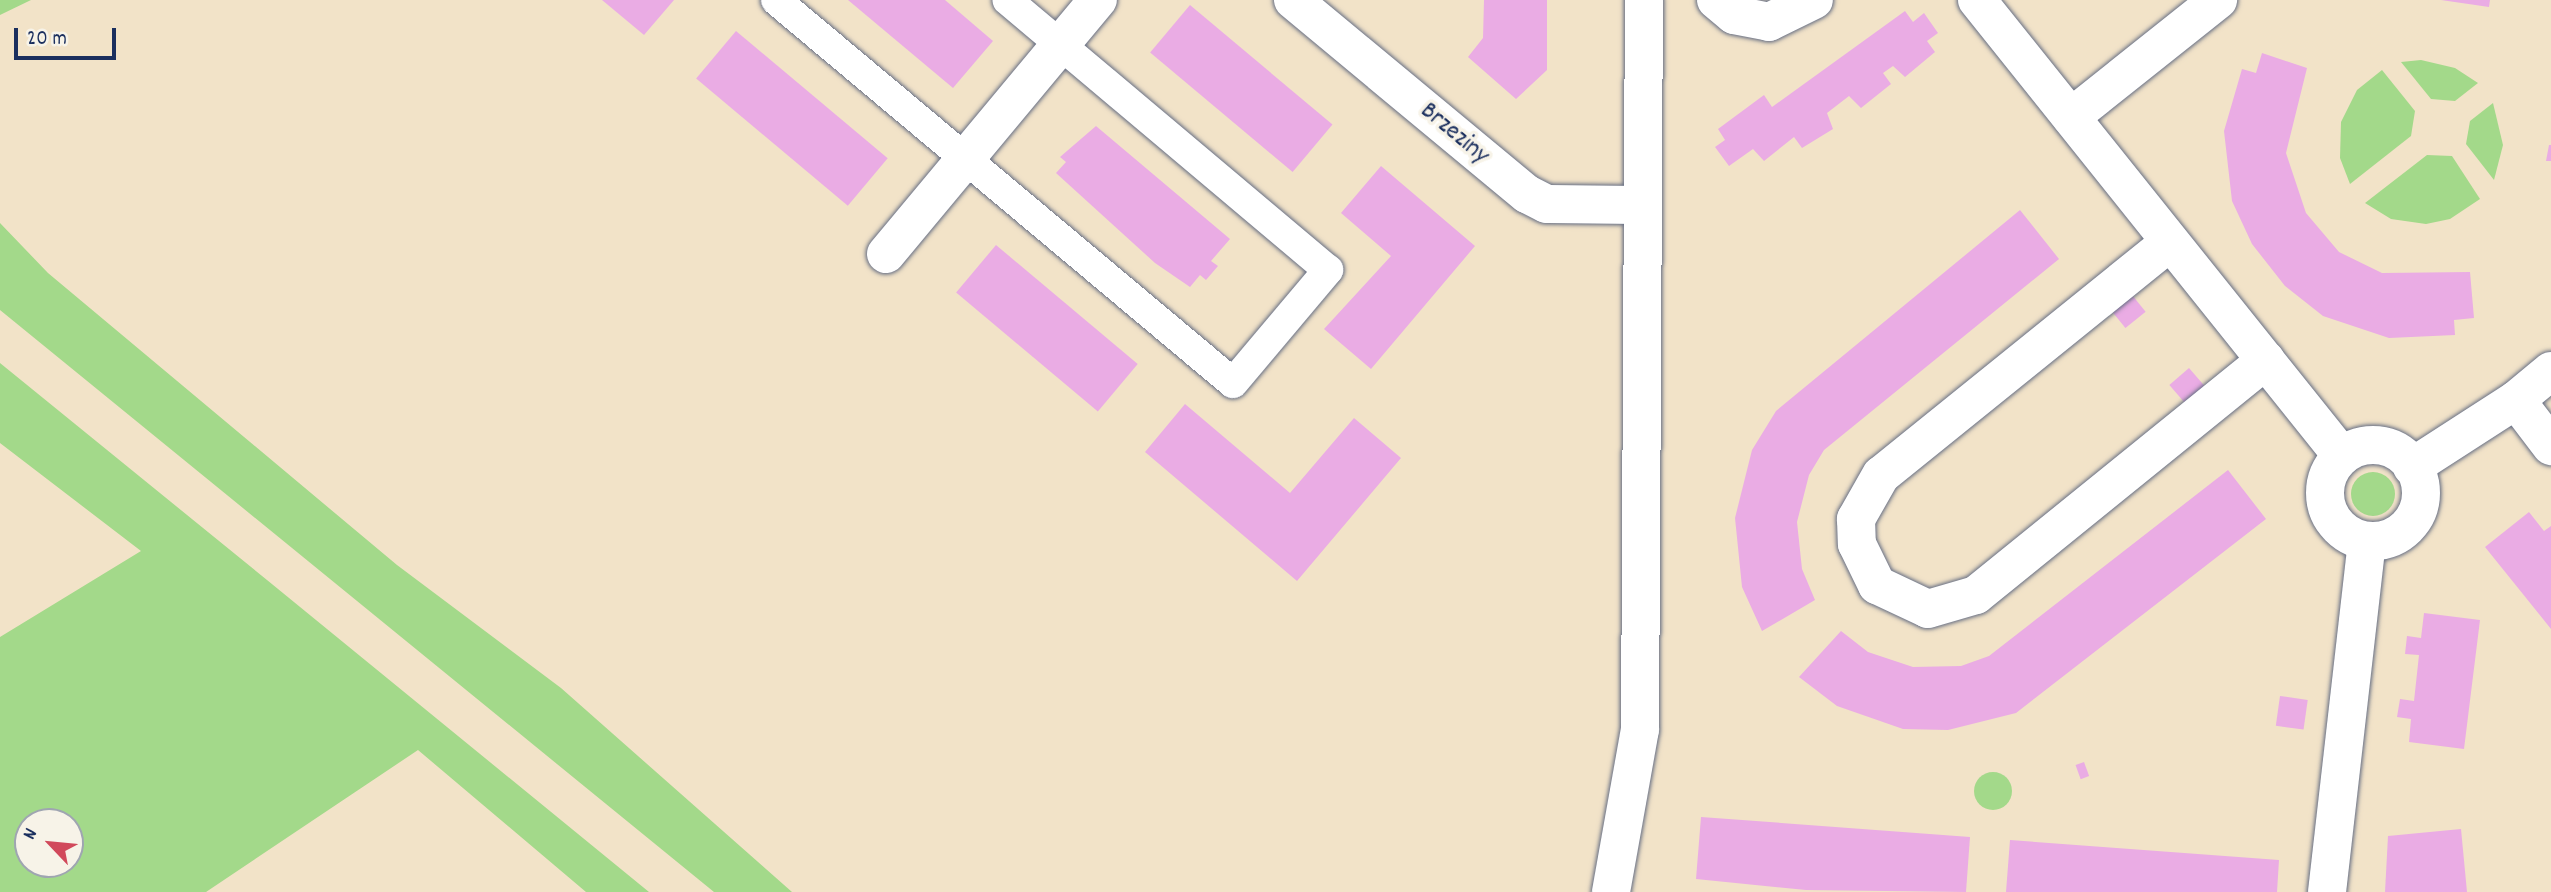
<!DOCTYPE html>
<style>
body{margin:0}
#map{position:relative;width:2551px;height:892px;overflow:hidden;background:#f2e3c8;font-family:Dekko,sans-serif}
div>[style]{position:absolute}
.green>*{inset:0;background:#a3d98a}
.round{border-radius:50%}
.building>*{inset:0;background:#eaace4;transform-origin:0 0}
.roads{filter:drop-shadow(0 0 2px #666e83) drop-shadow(0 0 2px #666e83)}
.pedestrian>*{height:30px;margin:-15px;padding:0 15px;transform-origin:15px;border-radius:15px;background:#fff}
.minor>*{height:38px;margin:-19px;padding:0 19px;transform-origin:19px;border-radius:19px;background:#fff}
.minor>.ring{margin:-19px;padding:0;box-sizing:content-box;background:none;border:38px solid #fff;border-radius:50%}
span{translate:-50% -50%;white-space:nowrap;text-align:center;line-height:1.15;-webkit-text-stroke:7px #f7f3e8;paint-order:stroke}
.street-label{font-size:26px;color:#1b2f5e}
.north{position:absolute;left:14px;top:808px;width:70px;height:70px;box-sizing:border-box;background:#f7f3e8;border:2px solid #9fa5b1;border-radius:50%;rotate:296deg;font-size:19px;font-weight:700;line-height:28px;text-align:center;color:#1b2f5e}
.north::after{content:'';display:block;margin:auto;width:24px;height:32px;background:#d1495b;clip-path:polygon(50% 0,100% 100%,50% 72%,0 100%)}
.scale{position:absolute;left:14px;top:28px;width:102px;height:32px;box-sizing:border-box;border:4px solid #1b2f5e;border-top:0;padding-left:9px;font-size:21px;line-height:24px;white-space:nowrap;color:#1b2f5e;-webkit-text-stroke:5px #f7f3e8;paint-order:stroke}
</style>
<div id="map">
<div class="green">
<div style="clip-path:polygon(0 0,31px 0,0 15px)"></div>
<div style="clip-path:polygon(2421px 60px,2455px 68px,2478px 83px,2455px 101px,2431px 99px,2401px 62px)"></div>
<div style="clip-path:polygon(2382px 70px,2415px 111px,2411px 136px,2350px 184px,2340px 158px,2341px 122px,2357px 90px)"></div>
<div style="clip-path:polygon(2493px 103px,2503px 145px,2494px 180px,2466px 144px,2470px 121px)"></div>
<div style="clip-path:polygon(2427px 155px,2452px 156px,2480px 199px,2450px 219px,2426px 224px,2391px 219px,2365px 203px)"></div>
<div style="clip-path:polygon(0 223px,48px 273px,397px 565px,561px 688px,792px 892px,714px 892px,0 310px)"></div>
<div style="clip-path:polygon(evenodd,0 363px,267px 580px,649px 892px,586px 892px,418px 750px,206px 892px,0 892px,0 637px,141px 551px,0 443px,0 363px,28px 822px,70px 822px,70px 864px,28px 864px,28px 822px)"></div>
<div class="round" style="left:2351px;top:472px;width:44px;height:44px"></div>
<div class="round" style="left:1974px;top:772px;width:38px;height:38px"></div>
</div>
<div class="building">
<div style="clip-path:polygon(602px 0,674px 0,644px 35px)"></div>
<div style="clip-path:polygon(848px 0,945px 0,993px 41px,953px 88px)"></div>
<div style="clip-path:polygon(1484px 0,1547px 0,1547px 70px,1516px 99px,1468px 57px,1483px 38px)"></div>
<div style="clip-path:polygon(2441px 0,2490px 0,2489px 7px)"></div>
<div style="left:1190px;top:5px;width:186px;height:62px;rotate:40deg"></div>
<div style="clip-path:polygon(1905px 11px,1913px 22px,1924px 13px,1938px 33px,1927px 41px,1935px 52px,1905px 77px,1893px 66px,1883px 73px,1891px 84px,1861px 108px,1849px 96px,1827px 113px,1833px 129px,1802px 148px,1794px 137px,1764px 161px,1753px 149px,1729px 166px,1715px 147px,1725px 140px,1718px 129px,1764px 95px,1772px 107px)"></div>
<div style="left:736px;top:31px;width:198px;height:62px;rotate:40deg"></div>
<div style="clip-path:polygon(2262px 53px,2307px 68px,2286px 153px,2306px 213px,2339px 252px,2382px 273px,2470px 272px,2474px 318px,2454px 320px,2455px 335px,2389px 338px,2323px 316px,2285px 286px,2252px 244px,2232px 201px,2224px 131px,2242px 69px,2256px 73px)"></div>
<div style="clip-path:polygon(1096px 126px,1230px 239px,1211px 261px,1218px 266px,1206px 280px,1200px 275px,1190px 287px,1155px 263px,1056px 173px,1066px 162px,1060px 157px)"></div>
<div style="clip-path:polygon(2549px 145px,2551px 145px,2551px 161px,2546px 161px)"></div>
<div style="clip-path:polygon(1381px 166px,1475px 246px,1371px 369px,1324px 329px,1391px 256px,1341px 213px)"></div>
<div style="clip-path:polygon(2020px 210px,2059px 259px,1824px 450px,1809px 475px,1797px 522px,1802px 569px,1815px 600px,1762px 631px,1742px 587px,1735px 518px,1752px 450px,1776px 411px)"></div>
<div style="left:996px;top:245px;width:185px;height:62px;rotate:40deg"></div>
<div style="left:2128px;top:290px;width:28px;height:26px;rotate:51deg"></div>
<div style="left:2189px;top:368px;width:29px;height:26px;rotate:49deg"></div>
<div style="clip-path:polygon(1185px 404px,1290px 493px,1354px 418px,1401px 458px,1297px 581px,1145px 452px)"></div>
<div style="clip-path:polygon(2228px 470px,2266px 519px,2016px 713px,1948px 730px,1903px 729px,1837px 706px,1799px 677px,1841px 631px,1868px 652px,1913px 667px,1961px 666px,1989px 656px)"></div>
<div style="clip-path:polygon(2529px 512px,2544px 531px,2551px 526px,2551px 629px,2485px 547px)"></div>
<div style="clip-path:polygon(2424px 613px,2480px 620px,2464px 749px,2409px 742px,2411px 719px,2397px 717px,2400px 699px,2414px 701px,2419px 655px,2405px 654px,2407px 636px,2421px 638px)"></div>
<div style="left:2280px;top:696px;width:28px;height:30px;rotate:8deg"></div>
<div style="left:2084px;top:762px;width:15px;height:9px;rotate:70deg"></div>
<div style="clip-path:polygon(1701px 817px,1970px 837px,1966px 892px,1806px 890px,1696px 879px)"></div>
<div style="clip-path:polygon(2461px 829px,2467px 892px,2385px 892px,2388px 836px)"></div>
<div style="clip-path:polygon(2010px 840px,2279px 860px,2277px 892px,2006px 892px)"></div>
</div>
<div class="roads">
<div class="pedestrian">
<div style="left:776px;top:0;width:596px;rotate:39.97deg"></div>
<div style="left:1233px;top:383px;width:148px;rotate:-49.9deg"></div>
<div style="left:1328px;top:270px;width:419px;rotate:-139.9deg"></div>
</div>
<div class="minor">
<div style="left:1293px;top:0;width:304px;rotate:39.7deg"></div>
<div style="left:1527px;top:194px;width:22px;rotate:27deg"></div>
<div style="left:1547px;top:204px;width:93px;rotate:0.6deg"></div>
<div style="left:1716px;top:0;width:23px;rotate:40deg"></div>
<div style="left:1734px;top:15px;width:36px;rotate:11deg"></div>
<div style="left:1769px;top:22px;width:50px;rotate:-26.1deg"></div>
<div style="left:1977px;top:0;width:584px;rotate:51.32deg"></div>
<div style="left:2071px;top:117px;width:188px;rotate:-38.5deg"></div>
<div style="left:2170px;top:242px;width:371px;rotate:141.1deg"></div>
<div style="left:1881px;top:475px;width:51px;rotate:119.6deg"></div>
<div style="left:1856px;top:519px;width:25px;rotate:88deg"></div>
<div style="left:1857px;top:544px;width:46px;rotate:64deg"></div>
<div style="left:1877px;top:585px;width:56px;rotate:25.2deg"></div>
<div style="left:1928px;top:609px;width:50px;rotate:-16.3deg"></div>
<div style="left:1976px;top:595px;width:373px;rotate:-39deg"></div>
<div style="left:886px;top:254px;width:331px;rotate:-50.2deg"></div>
<div style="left:2551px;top:371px;width:45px;rotate:140.4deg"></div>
<div style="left:2516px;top:400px;width:58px;rotate:52.7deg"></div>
<div class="ring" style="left:2325px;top:445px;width:58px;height:58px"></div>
<div style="left:2412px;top:467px;width:124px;rotate:-32.8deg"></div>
<div style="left:1611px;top:892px;width:165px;rotate:-79.9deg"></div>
<div style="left:1640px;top:730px;width:730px;rotate:-89.69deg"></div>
<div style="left:2327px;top:892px;width:353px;rotate:-83.5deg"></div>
</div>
</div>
<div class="street-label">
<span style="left:1454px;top:134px;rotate:40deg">Brzeziny</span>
</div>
<div class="north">N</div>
<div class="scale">20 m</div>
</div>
